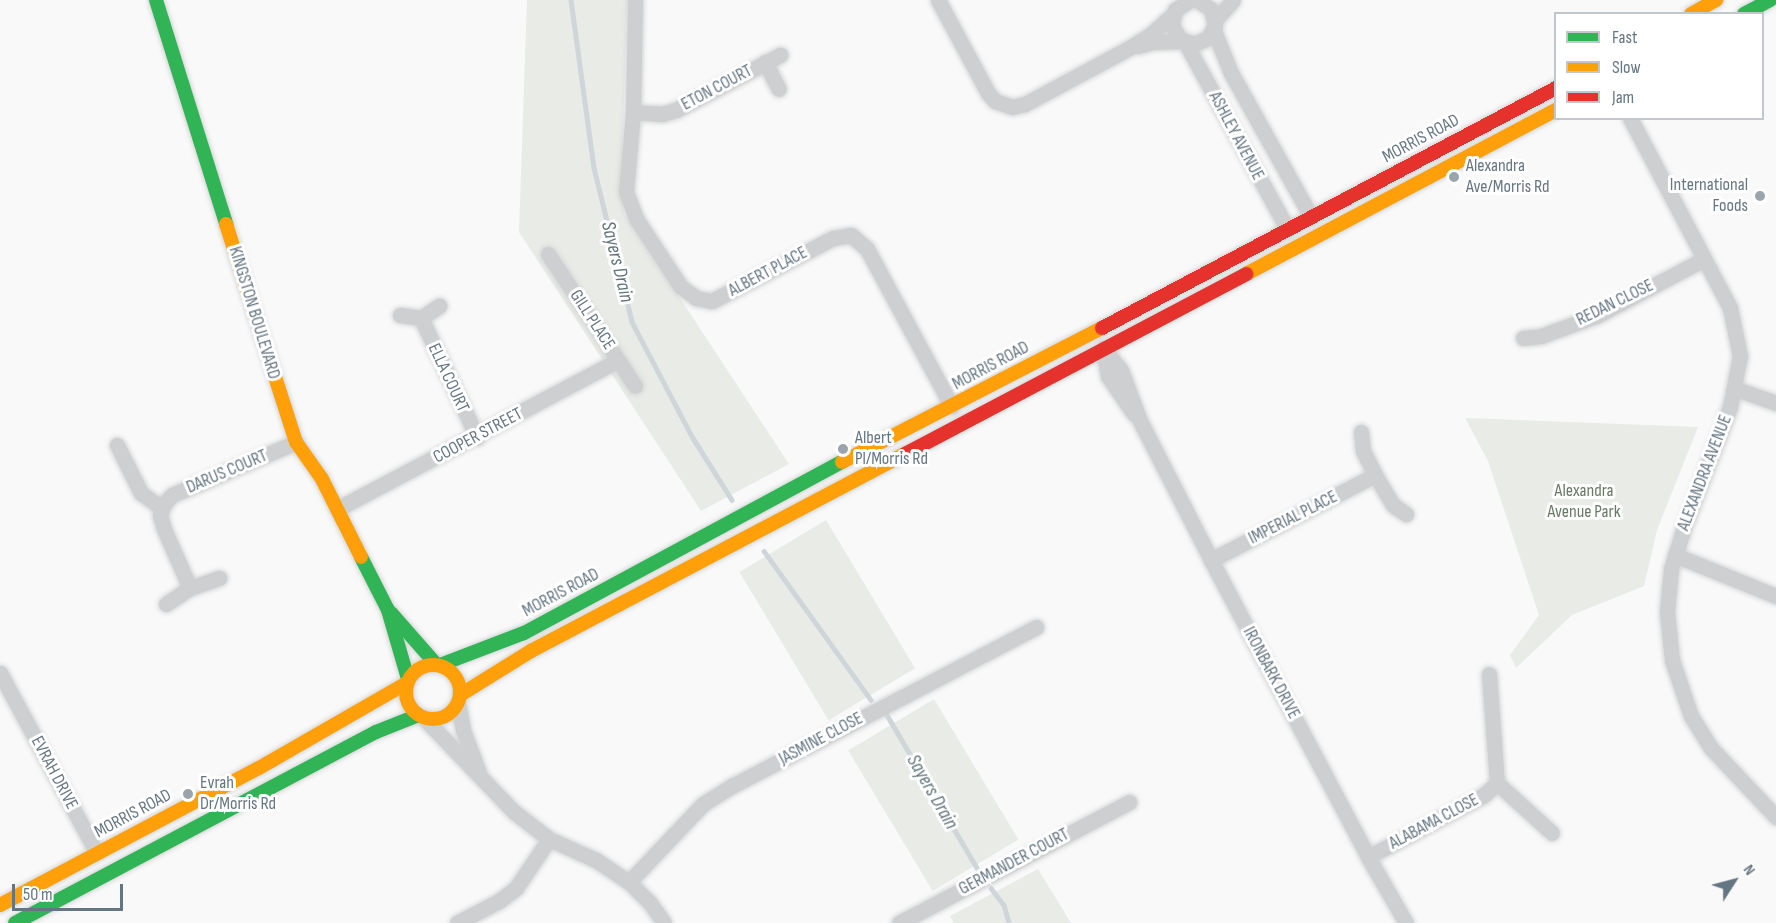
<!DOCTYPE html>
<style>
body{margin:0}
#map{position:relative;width:1776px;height:923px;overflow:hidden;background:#f9f9f9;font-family:"Sofia Sans Condensed",sans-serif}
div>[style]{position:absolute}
.green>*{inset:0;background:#e8ebe6;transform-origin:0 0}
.stream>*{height:4.5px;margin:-2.25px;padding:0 2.25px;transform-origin:2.25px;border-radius:2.25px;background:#ced6d9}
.roads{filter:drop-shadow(0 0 2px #d5d6d7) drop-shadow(0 0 2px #d5d6d7)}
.street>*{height:15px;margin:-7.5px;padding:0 7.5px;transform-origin:7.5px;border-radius:7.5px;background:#cecfd0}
.fast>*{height:14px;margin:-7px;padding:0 7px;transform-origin:7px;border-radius:7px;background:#30b455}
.slow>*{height:14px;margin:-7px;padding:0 7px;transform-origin:7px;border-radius:7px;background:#ff9f0a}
.slow>.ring{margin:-7px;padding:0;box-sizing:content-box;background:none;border:14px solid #ff9f0a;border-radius:50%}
.jam>*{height:14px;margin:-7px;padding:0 7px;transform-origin:7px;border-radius:7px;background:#e5322d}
.dots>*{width:16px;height:16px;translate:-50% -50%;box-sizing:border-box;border:3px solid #fff;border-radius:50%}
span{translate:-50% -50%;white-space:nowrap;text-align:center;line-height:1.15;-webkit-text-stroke:6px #fff;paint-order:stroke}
.street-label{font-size:18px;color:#657683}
.poi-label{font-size:18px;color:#657683}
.left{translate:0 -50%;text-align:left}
.right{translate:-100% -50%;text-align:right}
.park-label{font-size:18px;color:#687a64}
.water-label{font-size:20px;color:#60757c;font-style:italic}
.legend{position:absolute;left:1554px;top:12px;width:210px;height:108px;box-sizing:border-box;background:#fff;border:2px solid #c1c8cd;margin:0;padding:8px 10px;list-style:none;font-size:18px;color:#657683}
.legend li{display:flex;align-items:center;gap:12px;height:30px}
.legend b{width:30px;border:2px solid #c1c8cd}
.north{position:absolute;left:1704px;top:851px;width:60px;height:60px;-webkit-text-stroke:4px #fff;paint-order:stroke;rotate:54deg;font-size:16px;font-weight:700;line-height:24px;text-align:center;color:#657683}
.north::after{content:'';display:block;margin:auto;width:21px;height:27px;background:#657683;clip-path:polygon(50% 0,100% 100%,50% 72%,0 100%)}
.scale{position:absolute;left:12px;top:884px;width:111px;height:27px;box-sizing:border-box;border:3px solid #657683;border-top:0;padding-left:8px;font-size:18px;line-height:21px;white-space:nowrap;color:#657683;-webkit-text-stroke:4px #fff;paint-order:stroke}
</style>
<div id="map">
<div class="green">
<div style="clip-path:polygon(527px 0,627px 0,622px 161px,624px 213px,789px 464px,701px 511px,519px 232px)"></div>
<div style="clip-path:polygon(1465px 418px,1698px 427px,1657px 530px,1644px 586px,1572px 615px,1516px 668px,1510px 655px,1539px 615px,1488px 461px)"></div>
<div style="left:826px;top:520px;width:173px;height:101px;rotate:59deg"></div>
<div style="left:934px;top:699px;width:164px;height:100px;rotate:59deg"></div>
<div style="clip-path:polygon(1038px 869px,1071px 923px,954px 923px,950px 916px)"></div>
</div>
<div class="stream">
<div style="left:571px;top:0;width:170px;rotate:82.2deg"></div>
<div style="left:594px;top:168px;width:159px;rotate:76.1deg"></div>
<div style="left:632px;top:322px;width:131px;rotate:62.3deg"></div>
<div style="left:693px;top:438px;width:73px;rotate:57.8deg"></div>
<div style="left:764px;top:551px;width:183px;rotate:54.3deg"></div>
<div style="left:887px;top:715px;width:178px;rotate:59.5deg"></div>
<div style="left:991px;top:888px;width:21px;rotate:53deg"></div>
<div style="left:1004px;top:905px;width:19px;rotate:74deg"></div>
</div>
<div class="roads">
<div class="street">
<div style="left:635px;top:0;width:112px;rotate:91deg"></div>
<div style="left:633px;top:112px;width:80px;rotate:95deg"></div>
<div style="left:626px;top:192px;width:30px;rotate:69deg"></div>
<div style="left:637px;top:220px;width:80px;rotate:56.7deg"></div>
<div style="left:681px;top:287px;width:19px;rotate:36deg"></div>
<div style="left:696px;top:298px;width:16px;rotate:11deg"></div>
<div style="left:712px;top:301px;width:136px;rotate:-27.5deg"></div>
<div style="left:833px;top:238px;width:18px;rotate:-9deg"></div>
<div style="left:851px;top:235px;width:21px;rotate:41deg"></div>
<div style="left:867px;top:249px;width:179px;rotate:61.7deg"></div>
<div style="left:938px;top:0;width:106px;rotate:61.7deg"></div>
<div style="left:988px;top:93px;width:11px;rotate:49deg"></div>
<div style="left:995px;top:101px;width:18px;rotate:19deg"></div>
<div style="left:1012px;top:107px;width:13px;rotate:-13deg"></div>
<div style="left:1025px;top:104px;width:118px;rotate:-28.3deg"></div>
<div style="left:1129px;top:48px;width:25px;rotate:-32deg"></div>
<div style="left:1150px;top:35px;width:31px;rotate:-42deg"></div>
<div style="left:1190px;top:0;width:18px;rotate:146deg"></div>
<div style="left:1175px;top:10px;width:16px;rotate:101deg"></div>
<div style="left:1172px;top:26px;width:15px;rotate:58deg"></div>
<div style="left:1180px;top:39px;width:15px;rotate:20deg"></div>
<div style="left:1194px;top:44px;width:15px;rotate:-23deg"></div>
<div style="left:1208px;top:38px;width:15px;rotate:-62deg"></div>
<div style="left:1215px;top:25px;width:16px;rotate:-104deg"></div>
<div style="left:1211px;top:9px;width:17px;rotate:-147deg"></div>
<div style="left:1216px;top:19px;width:25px;rotate:-48deg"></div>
<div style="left:1214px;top:31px;width:45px;rotate:68deg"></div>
<div style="left:1231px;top:73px;width:165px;rotate:60.9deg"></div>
<div style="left:1185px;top:42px;width:214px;rotate:61.3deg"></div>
<div style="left:1138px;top:46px;width:16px;rotate:-15deg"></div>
<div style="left:1153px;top:42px;width:30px;rotate:-2deg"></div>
<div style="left:765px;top:62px;width:30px;rotate:63deg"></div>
<div style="left:633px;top:112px;width:29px;rotate:4deg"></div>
<div style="left:662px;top:114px;width:15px;rotate:-16deg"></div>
<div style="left:676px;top:110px;width:118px;rotate:-27.9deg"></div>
<div style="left:1630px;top:118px;width:215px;rotate:62.2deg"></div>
<div style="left:1730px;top:308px;width:49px;rotate:78.2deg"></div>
<div style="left:1740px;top:356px;width:52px;rotate:101.1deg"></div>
<div style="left:1730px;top:407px;width:125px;rotate:111deg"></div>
<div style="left:1685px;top:524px;width:47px;rotate:107.3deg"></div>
<div style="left:1671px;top:569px;width:43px;rotate:95.3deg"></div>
<div style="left:1667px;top:612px;width:48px;rotate:84.1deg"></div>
<div style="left:1672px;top:660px;width:59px;rotate:71.3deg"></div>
<div style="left:1691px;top:716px;width:38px;rotate:58deg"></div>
<div style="left:1711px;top:748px;width:95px;rotate:46.7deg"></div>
<div style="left:548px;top:254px;width:158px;rotate:56.6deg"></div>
<div style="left:400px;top:315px;width:21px;rotate:8deg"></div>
<div style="left:421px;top:318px;width:22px;rotate:-34deg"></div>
<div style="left:421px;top:318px;width:132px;rotate:64.8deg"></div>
<div style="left:1523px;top:338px;width:18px;rotate:-6deg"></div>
<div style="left:1541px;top:336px;width:59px;rotate:-20deg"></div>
<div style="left:1596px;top:316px;width:122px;rotate:-27.8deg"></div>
<div style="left:1103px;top:348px;width:28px;rotate:51deg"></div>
<div style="left:1121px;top:370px;width:54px;rotate:69.6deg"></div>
<div style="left:1140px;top:421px;width:156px;rotate:62.9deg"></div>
<div style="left:1211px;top:560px;width:336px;rotate:62.1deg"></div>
<div style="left:1368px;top:857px;width:76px;rotate:60.1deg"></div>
<div style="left:1103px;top:348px;width:28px;rotate:80deg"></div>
<div style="left:1108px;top:376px;width:46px;rotate:55.6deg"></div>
<div style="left:1736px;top:389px;width:42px;rotate:19.3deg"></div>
<div style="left:1361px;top:432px;width:19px;rotate:84deg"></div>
<div style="left:1363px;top:451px;width:27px;rotate:63deg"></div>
<div style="left:1375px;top:475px;width:35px;rotate:59deg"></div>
<div style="left:1393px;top:505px;width:16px;rotate:35deg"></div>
<div style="left:117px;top:445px;width:54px;rotate:63.4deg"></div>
<div style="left:141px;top:493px;width:26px;rotate:36deg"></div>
<div style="left:337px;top:509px;width:318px;rotate:-27.9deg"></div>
<div style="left:1675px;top:555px;width:109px;rotate:22.1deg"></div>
<div style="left:1211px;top:560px;width:185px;rotate:-27.4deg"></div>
<div style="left:190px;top:588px;width:64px;rotate:-113.8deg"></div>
<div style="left:164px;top:529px;width:15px;rotate:-106deg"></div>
<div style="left:160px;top:515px;width:12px;rotate:-70deg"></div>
<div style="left:164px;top:504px;width:12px;rotate:-48deg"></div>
<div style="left:172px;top:495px;width:135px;rotate:-23.1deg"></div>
<div style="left:166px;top:604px;width:29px;rotate:-34deg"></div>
<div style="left:190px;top:588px;width:31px;rotate:-19deg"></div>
<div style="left:0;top:673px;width:204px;rotate:61.7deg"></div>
<div style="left:458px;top:702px;width:28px;rotate:80deg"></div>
<div style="left:463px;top:730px;width:46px;rotate:69.6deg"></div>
<div style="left:423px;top:717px;width:130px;rotate:46.2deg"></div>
<div style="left:513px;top:811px;width:46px;rotate:37.9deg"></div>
<div style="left:549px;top:839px;width:51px;rotate:24.1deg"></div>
<div style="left:596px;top:860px;width:40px;rotate:34deg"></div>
<div style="left:629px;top:882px;width:30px;rotate:45deg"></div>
<div style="left:650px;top:903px;width:24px;rotate:55deg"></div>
<div style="left:1497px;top:783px;width:74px;rotate:42.3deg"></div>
<div style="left:1368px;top:857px;width:132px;rotate:-28.1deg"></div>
<div style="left:1484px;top:795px;width:18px;rotate:-43deg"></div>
<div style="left:1497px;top:783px;width:109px;rotate:-94.2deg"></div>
<div style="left:629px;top:882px;width:108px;rotate:-46.5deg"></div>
<div style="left:703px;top:804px;width:36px;rotate:-32deg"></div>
<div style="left:734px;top:785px;width:341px;rotate:-27.6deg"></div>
<div style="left:457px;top:923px;width:47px;rotate:-27.6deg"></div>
<div style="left:499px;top:901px;width:21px;rotate:-37deg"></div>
<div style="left:516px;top:888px;width:59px;rotate:-56deg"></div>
<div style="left:899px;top:923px;width:260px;rotate:-27.7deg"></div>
</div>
<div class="fast">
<div style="left:156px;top:0;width:235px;rotate:72.6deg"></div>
<div style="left:1744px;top:14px;width:30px;rotate:-28deg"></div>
<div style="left:361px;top:557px;width:59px;rotate:63deg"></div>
<div style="left:388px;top:610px;width:72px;rotate:73.8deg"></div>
<div style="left:391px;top:613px;width:68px;rotate:48.6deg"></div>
<div style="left:440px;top:665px;width:90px;rotate:-20.9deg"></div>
<div style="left:524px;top:633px;width:361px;rotate:-28.3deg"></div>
<div style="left:15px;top:923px;width:408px;rotate:-27.9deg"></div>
<div style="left:376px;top:732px;width:46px;rotate:-21.6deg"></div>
</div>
<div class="slow">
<div style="left:1691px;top:14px;width:29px;rotate:-29deg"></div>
<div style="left:226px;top:224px;width:229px;rotate:72.2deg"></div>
<div style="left:296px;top:442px;width:45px;rotate:54.9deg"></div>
<div style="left:322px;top:479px;width:87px;rotate:63.4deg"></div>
<div style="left:1246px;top:274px;width:351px;rotate:-27.9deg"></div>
<div style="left:842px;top:462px;width:292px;rotate:-27.3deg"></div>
<div class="ring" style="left:406px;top:665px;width:40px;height:40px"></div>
<div style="left:460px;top:695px;width:84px;rotate:-31.8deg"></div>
<div style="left:531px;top:651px;width:423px;rotate:-27.8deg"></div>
<div style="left:0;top:905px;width:293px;rotate:-27.9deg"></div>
<div style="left:259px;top:768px;width:171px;rotate:-29.9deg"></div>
</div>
<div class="jam">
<div style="left:1102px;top:328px;width:514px;rotate:-27.86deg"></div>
<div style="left:905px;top:454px;width:386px;rotate:-27.8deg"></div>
</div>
</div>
<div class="dots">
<div style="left:1454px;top:177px;background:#99a4ac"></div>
<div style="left:1760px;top:196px;background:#99a4ac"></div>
<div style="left:843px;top:449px;background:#99a4ac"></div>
<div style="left:188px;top:794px;background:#99a4ac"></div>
</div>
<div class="street-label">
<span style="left:717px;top:88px;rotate:-28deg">ETON COURT</span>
<span style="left:1236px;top:136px;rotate:62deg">ASHLEY AVENUE</span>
<span style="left:1421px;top:139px;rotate:-28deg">MORRIS ROAD</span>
<span style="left:768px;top:272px;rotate:-28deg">ALBERT PLACE</span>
<span style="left:1615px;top:303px;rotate:-26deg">REDAN CLOSE</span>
<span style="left:254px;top:313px;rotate:73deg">KINGSTON BOULEVARD</span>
<span style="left:592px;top:320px;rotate:57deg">GILL PLACE</span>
<span style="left:991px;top:366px;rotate:-28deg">MORRIS ROAD</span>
<span style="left:448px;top:378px;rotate:65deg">ELLA COURT</span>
<span style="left:478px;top:436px;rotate:-28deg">COOPER STREET</span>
<span style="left:227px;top:472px;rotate:-23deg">DARUS COURT</span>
<span style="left:1705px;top:473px;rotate:-69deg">ALEXANDRA AVENUE</span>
<span style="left:1293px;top:518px;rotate:-27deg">IMPERIAL PLACE</span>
<span style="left:561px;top:593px;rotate:-28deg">MORRIS ROAD</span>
<span style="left:1271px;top:673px;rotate:62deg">IRONBARK DRIVE</span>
<span style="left:821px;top:739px;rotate:-28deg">JASMINE CLOSE</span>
<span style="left:54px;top:773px;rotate:62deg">EVRAH DRIVE</span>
<span style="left:133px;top:814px;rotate:-28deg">MORRIS ROAD</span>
<span style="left:1434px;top:822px;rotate:-28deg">ALABAMA CLOSE</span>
<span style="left:1014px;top:862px;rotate:-28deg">GERMANDER COURT</span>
</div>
<div class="poi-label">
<span class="left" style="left:1466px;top:177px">Alexandra<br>Ave/Morris Rd</span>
<span class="right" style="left:1748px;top:196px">International<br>Foods</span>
<span class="left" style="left:855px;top:449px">Albert<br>Pl/Morris Rd</span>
<span class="left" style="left:200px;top:794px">Evrah<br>Dr/Morris Rd</span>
</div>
<div class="park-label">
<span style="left:1584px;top:502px">Alexandra<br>Avenue Park</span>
</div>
<div class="water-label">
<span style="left:617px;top:262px;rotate:76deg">Sayers Drain</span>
<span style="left:932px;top:792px;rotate:60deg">Sayers Drain</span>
</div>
<ul class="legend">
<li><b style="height:8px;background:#30b455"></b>Fast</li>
<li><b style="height:8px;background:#ff9f0a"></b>Slow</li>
<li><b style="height:8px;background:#e5322d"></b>Jam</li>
</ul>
<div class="north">N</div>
<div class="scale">50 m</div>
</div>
